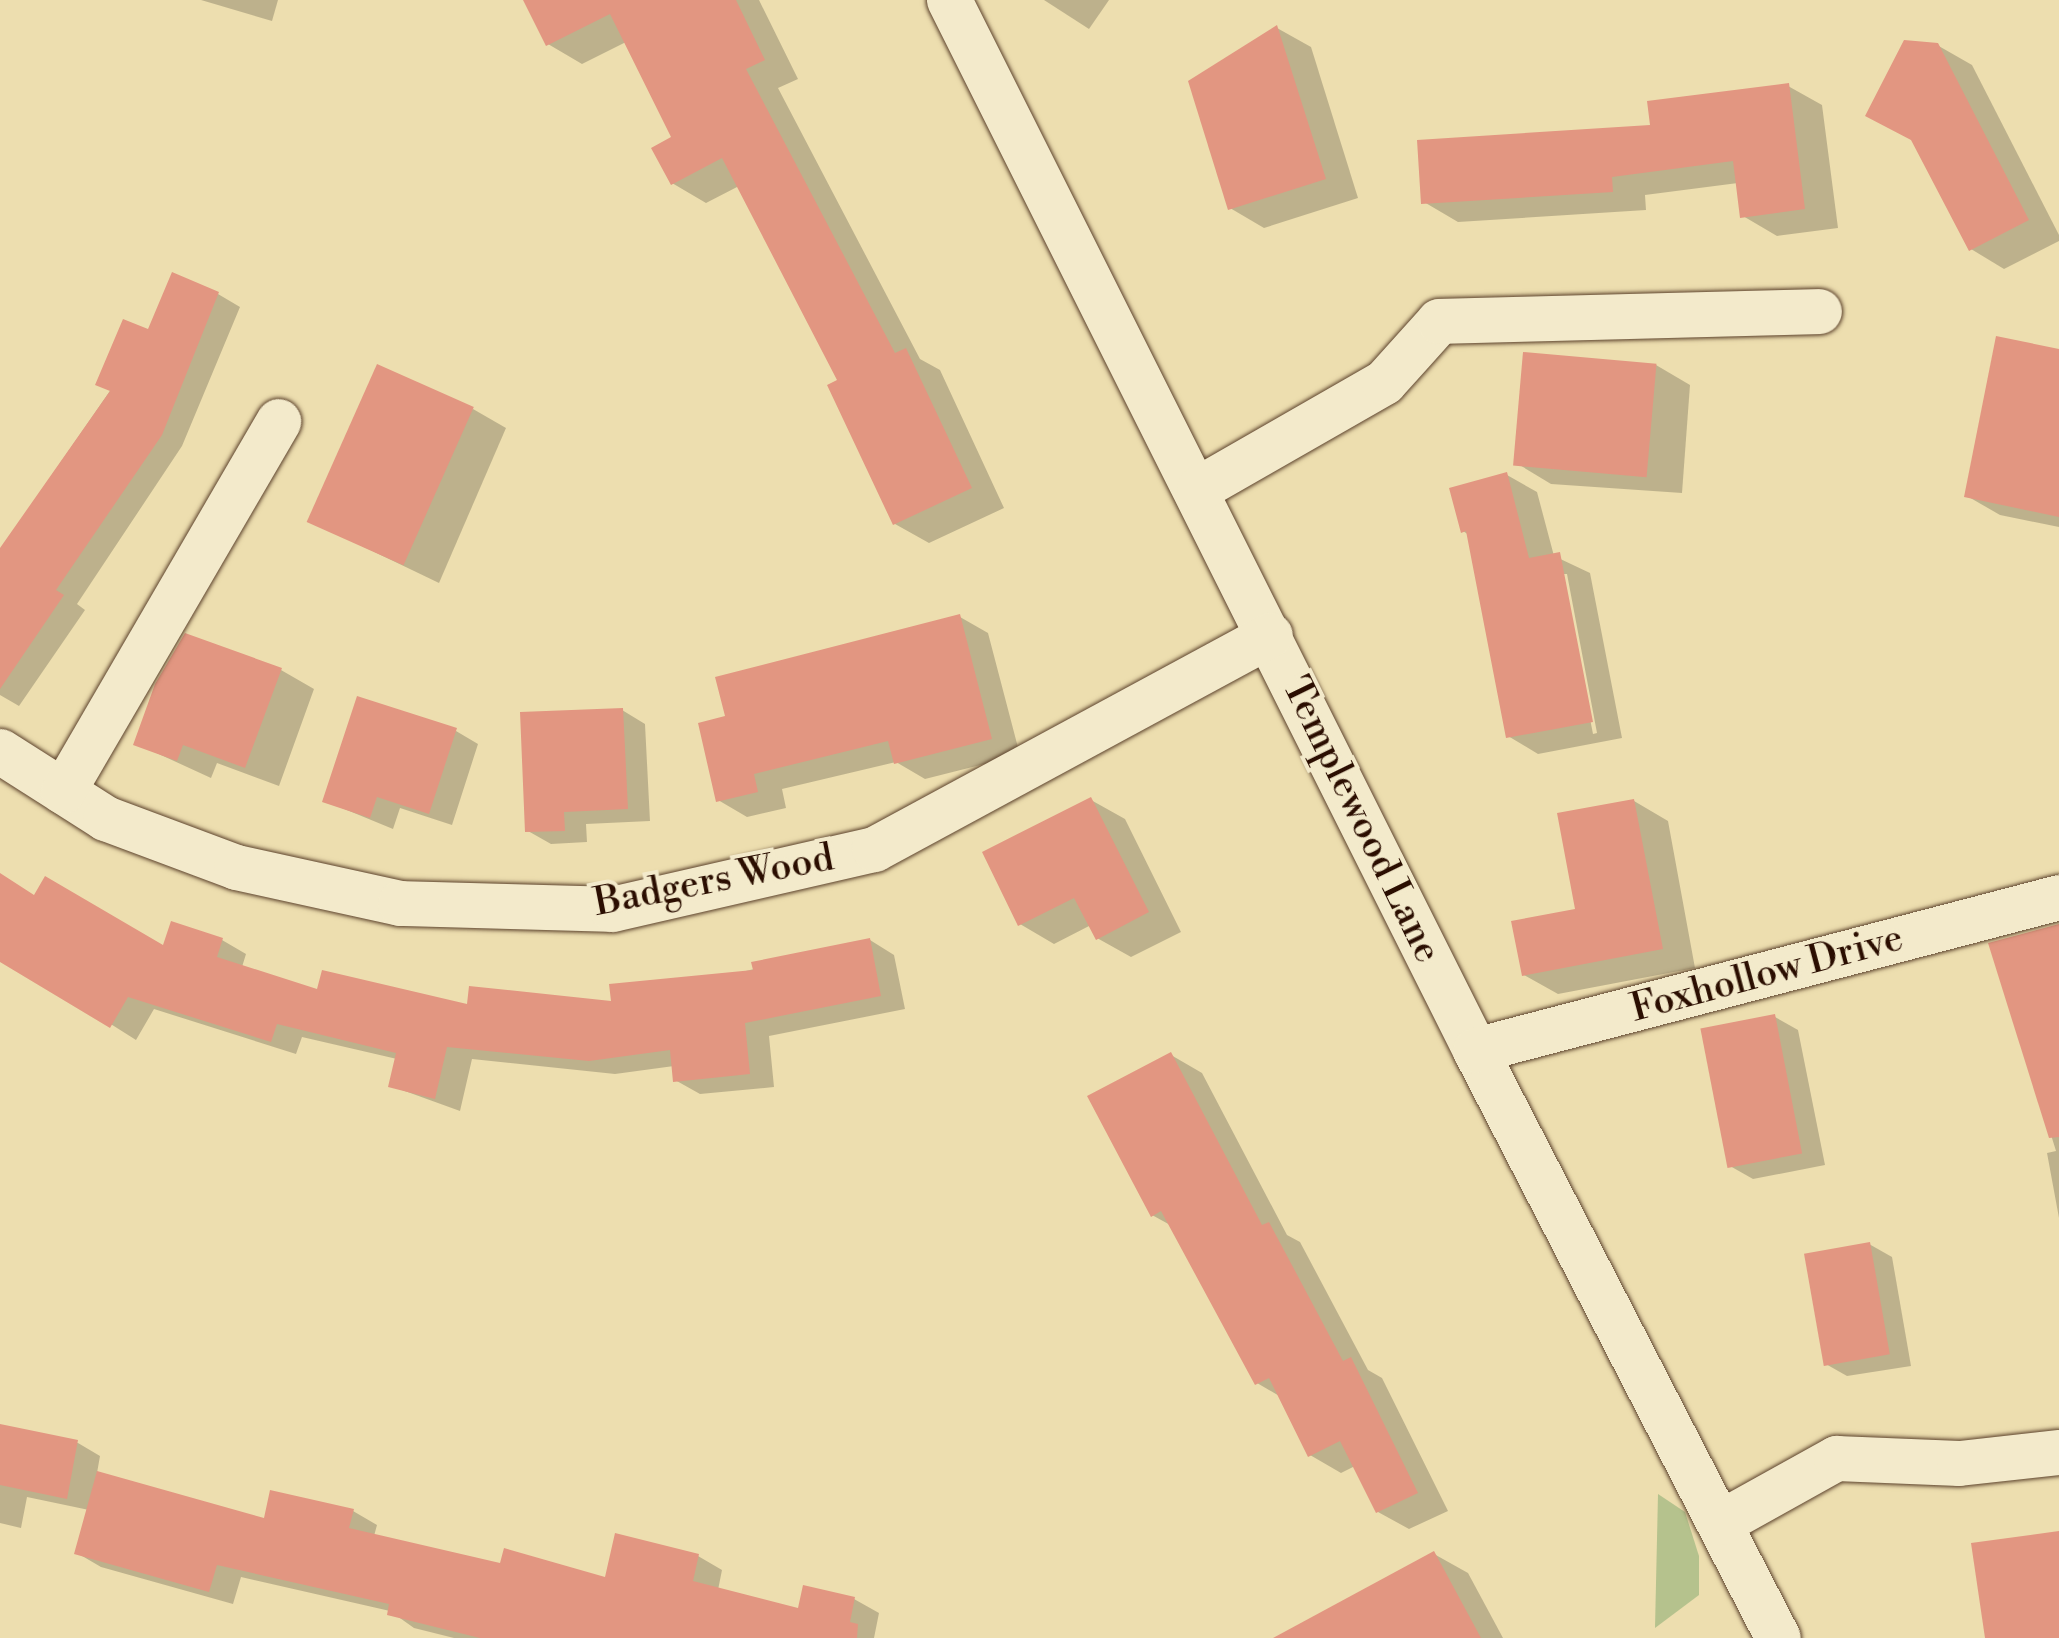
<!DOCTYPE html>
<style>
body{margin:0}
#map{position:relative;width:2059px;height:1638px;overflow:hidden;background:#eddeaf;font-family:"Libre Bodoni",serif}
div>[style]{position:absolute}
.green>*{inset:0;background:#b5c28d}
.shadow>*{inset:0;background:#0003}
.building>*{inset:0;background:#e29681;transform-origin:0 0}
.roads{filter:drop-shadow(0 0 2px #5c422c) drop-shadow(0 0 2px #5c422c)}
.minor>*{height:45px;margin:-22.5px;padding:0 22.5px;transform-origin:22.5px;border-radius:22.5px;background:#f3eacb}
span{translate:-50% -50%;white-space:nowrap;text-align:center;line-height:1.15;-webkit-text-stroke:8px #f3eacb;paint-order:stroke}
.street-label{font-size:38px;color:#2b0e01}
</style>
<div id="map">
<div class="green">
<div style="clip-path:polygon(1658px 1494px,1685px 1512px,1699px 1556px,1699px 1595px,1655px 1628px)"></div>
</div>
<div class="shadow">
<div style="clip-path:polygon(201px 0,278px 0,272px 21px)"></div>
<div style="clip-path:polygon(526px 0,759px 0,798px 79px,778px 88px,920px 359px,940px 370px,1004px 508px,929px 543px,895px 524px,841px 381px,739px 186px,706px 203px,672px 183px,674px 138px,626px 42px,582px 64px,548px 44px)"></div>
<div style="clip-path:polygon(1044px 0,1109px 0,1089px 29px)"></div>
<div style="clip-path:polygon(1277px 28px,1311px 47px,1358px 198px,1264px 228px,1230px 208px)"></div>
<div style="clip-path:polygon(1937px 45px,1972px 65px,2059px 235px,2059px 241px,2004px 269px,1971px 249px)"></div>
<div style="clip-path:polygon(1788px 86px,1822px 105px,1838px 228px,1777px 236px,1743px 216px,1738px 183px,1645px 195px,1646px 210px,1458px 222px,1424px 202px)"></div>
<div style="clip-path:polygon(218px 294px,240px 307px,182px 446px,77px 604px,85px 610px,19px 706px,0 695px,0 550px,150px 333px)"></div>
<div style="clip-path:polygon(2059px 352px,2059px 527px,2000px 515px,1967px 496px)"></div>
<div style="clip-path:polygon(1656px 365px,1690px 385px,1682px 493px,1551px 484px,1518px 464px)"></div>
<div style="clip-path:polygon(473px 409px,506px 428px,439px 583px,310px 521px)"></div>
<div style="clip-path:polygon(evenodd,1507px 475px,1537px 492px,1554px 556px,1590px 573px,1622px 738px,1538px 754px,1508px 736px,1469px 535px,1463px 531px,1507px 475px,1562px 574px,1567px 574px,1597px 733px,1593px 734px,1562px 574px)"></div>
<div style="clip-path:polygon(960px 617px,988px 633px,1020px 755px,925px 779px,896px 762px,782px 789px,786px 808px,747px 817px,718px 800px,728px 718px)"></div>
<div style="clip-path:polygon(281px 670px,314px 689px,279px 786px,217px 763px,211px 778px,137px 744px)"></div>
<div style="clip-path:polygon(622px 710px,645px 724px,650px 821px,586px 824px,587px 842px,551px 844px,528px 831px)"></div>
<div style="clip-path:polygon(456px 731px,478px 744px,452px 825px,400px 808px,393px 829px,325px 801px)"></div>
<div style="clip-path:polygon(1091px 800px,1125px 819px,1181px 932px,1131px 957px,1097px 938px,1091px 925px,1054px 944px,1020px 924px)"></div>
<div style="clip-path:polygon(1634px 801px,1668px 821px,1695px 968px,1558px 994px,1524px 975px,1578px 911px)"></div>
<div style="clip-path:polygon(0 875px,35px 897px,164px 949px,222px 940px,246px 954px,242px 967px,319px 992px,469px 1008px,614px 1004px,870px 940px,894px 955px,905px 1009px,769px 1036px,774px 1087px,700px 1094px,675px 1080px,674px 1066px,615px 1074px,472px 1059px,460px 1111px,391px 1086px,397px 1059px,302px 1037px,296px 1054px,154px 1009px,136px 1040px,0 954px)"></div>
<div style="clip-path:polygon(2059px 927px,2059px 1218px,2047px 1153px,2056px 1151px,1992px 944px)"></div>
<div style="clip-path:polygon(1775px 1017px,1798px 1030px,1825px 1165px,1753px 1179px,1730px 1166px)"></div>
<div style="clip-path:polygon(1171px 1055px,1202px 1073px,1287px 1235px,1300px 1242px,1368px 1370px,1382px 1378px,1448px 1511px,1409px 1529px,1378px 1512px,1355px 1466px,1341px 1473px,1310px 1455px,1281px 1397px,1257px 1383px,1172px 1226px,1152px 1215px)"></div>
<div style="clip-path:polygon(1869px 1244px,1892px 1257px,1911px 1366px,1847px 1376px,1824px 1363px)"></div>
<div style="clip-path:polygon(0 1427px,78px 1443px,100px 1456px,97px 1473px,266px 1521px,353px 1511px,377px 1525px,374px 1536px,502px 1566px,607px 1580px,698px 1556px,722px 1570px,718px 1590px,800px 1611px,854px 1599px,879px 1613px,874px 1638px,454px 1638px,414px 1628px,390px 1611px,241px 1577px,233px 1604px,101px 1567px,77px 1553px,89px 1510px,27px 1497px,21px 1528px,0 1523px)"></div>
<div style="clip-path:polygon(1434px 1554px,1468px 1573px,1503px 1638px,1336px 1638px)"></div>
</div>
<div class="building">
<div style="clip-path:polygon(523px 0,736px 0,765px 60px,746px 69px,895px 353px,906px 348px,972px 488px,893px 525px,827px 385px,837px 380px,722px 158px,671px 185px,651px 148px,671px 137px,610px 14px,546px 46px)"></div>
<div style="clip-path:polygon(1277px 25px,1326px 179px,1228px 210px,1188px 81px)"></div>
<div style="clip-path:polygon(1904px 40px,1938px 43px,2029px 220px,1969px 251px,1911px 140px,1865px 116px)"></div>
<div style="clip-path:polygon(1789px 83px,1805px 209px,1740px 218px,1733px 161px,1612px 177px,1613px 192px,1421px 204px,1417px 140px,1650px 125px,1647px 101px)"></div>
<div style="clip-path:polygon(172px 272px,219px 292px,162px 435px,56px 590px,64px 595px,0 689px,0 548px,110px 391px,95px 385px,123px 319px,148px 329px)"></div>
<div style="clip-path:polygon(1996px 336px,2059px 349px,2059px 517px,1964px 497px)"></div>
<div style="left:1523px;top:352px;width:134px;height:114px;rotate:5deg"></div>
<div style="left:377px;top:364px;width:106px;height:173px;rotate:24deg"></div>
<div style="clip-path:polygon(1507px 472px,1529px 558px,1560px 552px,1593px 722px,1506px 738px,1466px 531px,1461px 533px,1449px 488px)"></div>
<div style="clip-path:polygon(960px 614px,992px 739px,894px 764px,888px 741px,754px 774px,758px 792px,716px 802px,698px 723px,725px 716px,715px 677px)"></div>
<div style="clip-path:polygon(185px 633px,282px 668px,245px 768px,183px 745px,177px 761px,133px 745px,155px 684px)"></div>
<div style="clip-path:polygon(357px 696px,457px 728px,429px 814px,377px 797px,370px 818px,322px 802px)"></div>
<div style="clip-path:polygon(623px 708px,628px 809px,564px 812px,565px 831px,525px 832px,520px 712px)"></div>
<div style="clip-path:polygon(1091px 797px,1149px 912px,1096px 940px,1074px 898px,1018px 926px,982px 852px)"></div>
<div style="clip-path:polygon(1634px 799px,1663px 949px,1522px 976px,1511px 921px,1575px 909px,1557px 813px)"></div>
<div style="clip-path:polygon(0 873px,34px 895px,45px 876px,163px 945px,171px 921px,223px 938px,217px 957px,317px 989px,322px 970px,467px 1004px,469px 986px,611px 1001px,609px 984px,753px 970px,751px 962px,870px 938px,881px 996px,745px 1023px,750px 1074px,673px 1082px,670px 1050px,589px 1061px,447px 1047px,435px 1099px,388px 1087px,396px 1053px,277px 1024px,271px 1042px,128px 997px,110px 1028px,0 962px)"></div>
<div style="clip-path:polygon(2059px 924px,2059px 1137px,2049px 1138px,1988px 943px)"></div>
<div style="left:1775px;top:1014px;width:142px;height:76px;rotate:79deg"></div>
<div style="clip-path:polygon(1171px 1052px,1262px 1225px,1269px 1222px,1343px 1361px,1351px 1357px,1418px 1493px,1376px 1513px,1340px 1441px,1308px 1457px,1269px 1378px,1255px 1385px,1161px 1211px,1151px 1217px,1087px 1096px)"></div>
<div style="left:1870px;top:1242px;width:114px;height:67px;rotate:80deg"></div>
<div style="clip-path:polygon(0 1424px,78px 1440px,67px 1499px,0 1485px)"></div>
<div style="clip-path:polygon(97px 1471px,264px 1518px,270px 1490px,354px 1509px,349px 1528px,500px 1563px,504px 1548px,605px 1577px,615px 1533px,699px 1554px,693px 1581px,798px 1608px,803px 1585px,855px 1597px,850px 1622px,858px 1624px,857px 1638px,480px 1638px,387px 1615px,389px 1604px,217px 1565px,209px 1592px,74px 1554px)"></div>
<div style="clip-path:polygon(2059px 1531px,2059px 1638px,1985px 1638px,1971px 1543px)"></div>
<div style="clip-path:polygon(1434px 1551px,1481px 1638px,1273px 1638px)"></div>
</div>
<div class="roads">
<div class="minor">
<div style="left:949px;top:0;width:1174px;rotate:63.39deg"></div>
<div style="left:1475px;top:1050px;width:661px;rotate:62.74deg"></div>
<div style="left:1199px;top:488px;width:213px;rotate:-29.8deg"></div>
<div style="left:1384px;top:382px;width:82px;rotate:-48deg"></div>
<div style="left:1439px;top:321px;width:380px;rotate:-1.5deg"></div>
<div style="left:0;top:751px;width:125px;rotate:32.5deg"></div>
<div style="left:105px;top:818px;width:140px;rotate:20.5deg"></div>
<div style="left:236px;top:867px;width:168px;rotate:12.4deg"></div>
<div style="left:400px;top:903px;width:212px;rotate:1.6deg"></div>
<div style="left:612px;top:909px;width:269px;rotate:-12.9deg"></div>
<div style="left:874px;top:849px;width:450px;rotate:-28.4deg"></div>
<div style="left:63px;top:791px;width:428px;rotate:-59.8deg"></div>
<div style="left:1475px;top:1050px;width:604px;rotate:-14.68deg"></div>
<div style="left:1721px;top:1522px;width:132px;rotate:-29.1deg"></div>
<div style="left:1836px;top:1458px;width:123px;rotate:2.3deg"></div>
<div style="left:1959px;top:1463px;width:101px;rotate:-6.3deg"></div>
</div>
</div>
<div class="street-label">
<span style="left:1361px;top:820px;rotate:64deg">Templewood Lane</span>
<span style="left:714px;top:881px;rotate:-11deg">Badgers Wood</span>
<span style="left:1767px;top:974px;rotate:-15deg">Foxhollow Drive</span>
</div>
</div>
